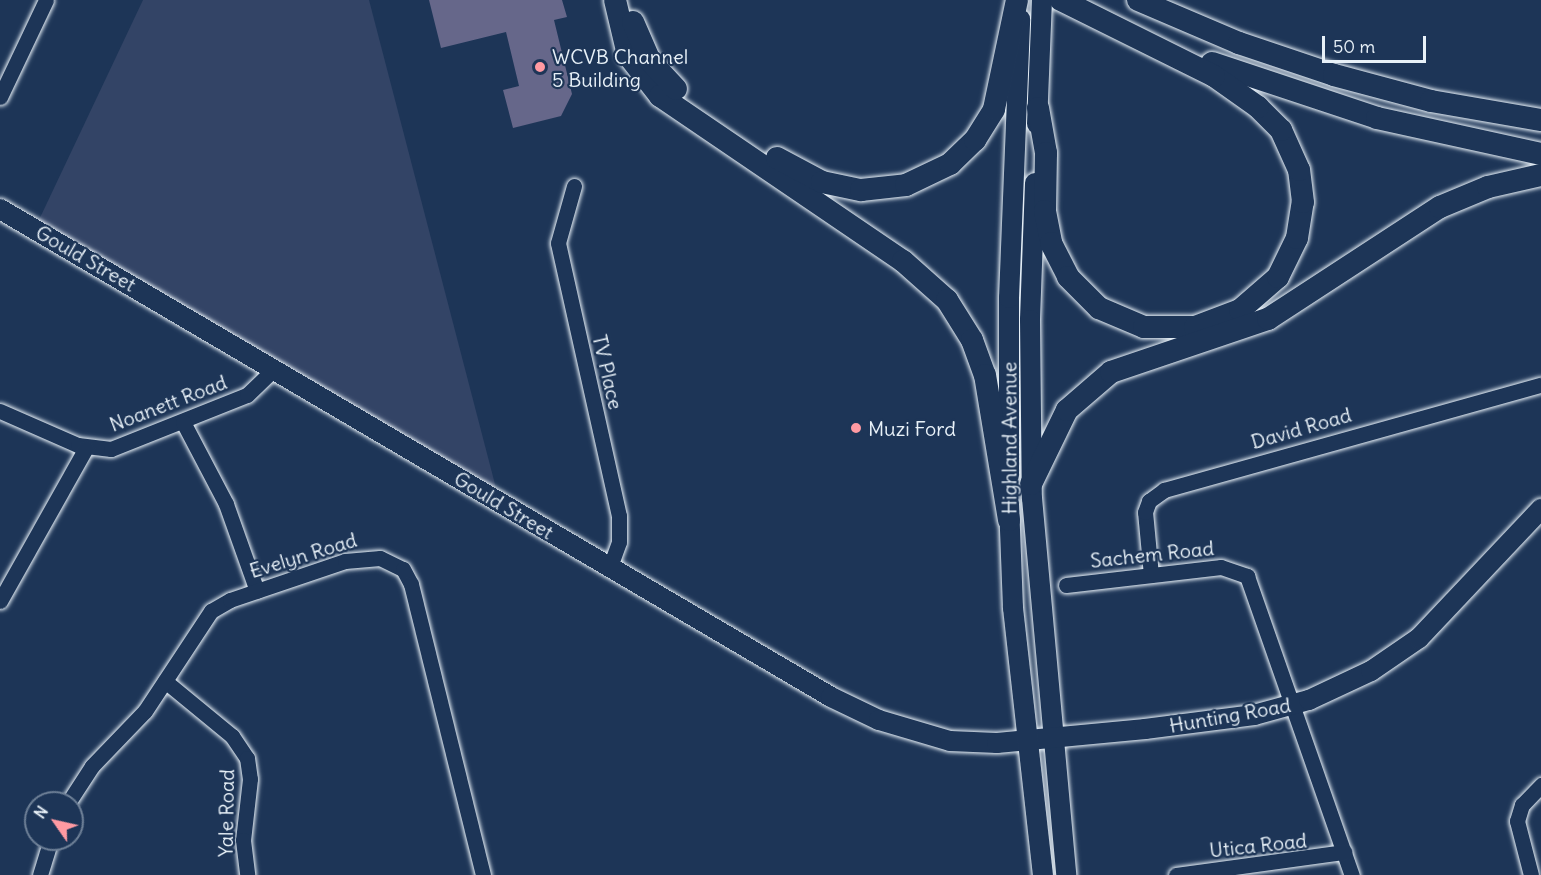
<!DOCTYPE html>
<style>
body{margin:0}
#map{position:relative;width:1541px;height:875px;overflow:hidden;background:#1d3557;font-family:Delius,sans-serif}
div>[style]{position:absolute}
.built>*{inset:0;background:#346}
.building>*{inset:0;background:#66678a}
.roads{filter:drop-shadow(0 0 2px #e8f1f8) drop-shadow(0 0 2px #e8f1f8)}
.minor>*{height:15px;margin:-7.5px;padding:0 7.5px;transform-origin:7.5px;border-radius:7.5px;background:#1d3557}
.major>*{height:20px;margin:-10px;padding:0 10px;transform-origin:10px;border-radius:10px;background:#1d3557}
.highway>*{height:22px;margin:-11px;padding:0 11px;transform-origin:11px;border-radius:11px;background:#1d3557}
.dots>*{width:16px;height:16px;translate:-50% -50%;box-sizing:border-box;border:3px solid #1d3557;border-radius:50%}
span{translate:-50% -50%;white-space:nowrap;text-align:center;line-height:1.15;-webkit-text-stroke:4.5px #1d3557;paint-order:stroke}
.poi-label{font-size:20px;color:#e8f1f8}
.left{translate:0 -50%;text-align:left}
.street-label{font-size:20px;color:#e8f1f8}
.north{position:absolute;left:24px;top:791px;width:60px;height:60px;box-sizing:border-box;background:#1d3557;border:2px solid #6e8097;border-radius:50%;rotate:304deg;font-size:16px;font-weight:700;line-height:24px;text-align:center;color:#e8f1f8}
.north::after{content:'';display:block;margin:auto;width:21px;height:27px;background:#ff9aa2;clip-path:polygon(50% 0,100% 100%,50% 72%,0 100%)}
.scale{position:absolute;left:1322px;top:36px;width:104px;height:27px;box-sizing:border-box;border:3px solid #e8f1f8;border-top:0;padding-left:8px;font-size:18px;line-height:21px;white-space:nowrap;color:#e8f1f8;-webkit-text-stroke:4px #1d3557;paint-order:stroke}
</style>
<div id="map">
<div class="built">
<div style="clip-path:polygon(143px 0,369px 0,497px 492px,38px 222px)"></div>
</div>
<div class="building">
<div style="clip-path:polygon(429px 0,562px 0,567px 17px,554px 20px,572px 94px,561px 116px,513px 128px,503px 90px,519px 86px,506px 32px,441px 48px)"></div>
</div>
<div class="roads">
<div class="minor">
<div style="left:0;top:97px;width:107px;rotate:-64.6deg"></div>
<div style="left:574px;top:186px;width:59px;rotate:105.7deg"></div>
<div style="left:558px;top:243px;width:280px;rotate:77.4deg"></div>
<div style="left:619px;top:516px;width:26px;rotate:90deg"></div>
<div style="left:619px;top:542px;width:27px;rotate:110deg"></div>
<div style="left:0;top:411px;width:85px;rotate:23.6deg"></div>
<div style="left:78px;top:445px;width:33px;rotate:7deg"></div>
<div style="left:111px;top:449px;width:146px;rotate:-21.7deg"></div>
<div style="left:247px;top:395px;width:37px;rotate:-44deg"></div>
<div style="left:183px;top:422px;width:93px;rotate:62.3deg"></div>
<div style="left:226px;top:504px;width:92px;rotate:70.4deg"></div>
<div style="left:1151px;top:575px;width:63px;rotate:-95.4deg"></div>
<div style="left:1145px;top:512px;width:12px;rotate:-70deg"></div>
<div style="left:1149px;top:501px;width:19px;rotate:-36deg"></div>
<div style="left:1164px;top:490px;width:391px;rotate:-15.6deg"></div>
<div style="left:1066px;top:585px;width:156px;rotate:-6.6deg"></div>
<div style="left:1221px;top:567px;width:28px;rotate:19deg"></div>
<div style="left:1247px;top:576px;width:317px;rotate:70.7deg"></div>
<div style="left:0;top:601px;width:176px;rotate:-60.7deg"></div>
<div style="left:165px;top:681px;width:87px;rotate:39.4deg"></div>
<div style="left:232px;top:736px;width:27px;rotate:56deg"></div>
<div style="left:247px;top:758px;width:21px;rotate:82deg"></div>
<div style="left:250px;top:779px;width:61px;rotate:96.5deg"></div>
<div style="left:243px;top:840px;width:35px;rotate:83deg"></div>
<div style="left:68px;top:803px;width:44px;rotate:-57deg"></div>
<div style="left:92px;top:766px;width:76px;rotate:-46.1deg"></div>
<div style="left:145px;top:711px;width:120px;rotate:-56.6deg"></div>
<div style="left:211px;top:611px;width:22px;rotate:-30deg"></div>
<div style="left:230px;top:600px;width:121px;rotate:-18.7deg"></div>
<div style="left:345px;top:561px;width:35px;rotate:-5deg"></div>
<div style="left:380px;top:558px;width:25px;rotate:26deg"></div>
<div style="left:403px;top:569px;width:17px;rotate:62deg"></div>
<div style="left:411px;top:584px;width:300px;rotate:76.1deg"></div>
<div style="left:40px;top:875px;width:38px;rotate:-73deg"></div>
<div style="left:1176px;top:875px;width:170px;rotate:-7.8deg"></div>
<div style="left:1531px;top:875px;width:56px;rotate:-104.5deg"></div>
<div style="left:1517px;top:821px;width:17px;rotate:-73deg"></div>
<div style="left:1522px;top:805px;width:28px;rotate:-46deg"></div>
</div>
<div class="major">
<div style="left:1037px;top:124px;width:124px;rotate:-87.7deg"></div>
<div style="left:1035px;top:183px;width:137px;rotate:92.1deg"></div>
<div style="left:1030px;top:320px;width:178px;rotate:89.4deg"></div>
<div style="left:1032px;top:498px;width:379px;rotate:84.8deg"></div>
<div style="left:0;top:209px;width:964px;rotate:30.42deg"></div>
<div style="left:831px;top:697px;width:53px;rotate:25.6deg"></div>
<div style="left:879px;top:720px;width:74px;rotate:16.5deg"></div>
<div style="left:950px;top:741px;width:47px;rotate:2.4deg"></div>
<div style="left:997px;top:743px;width:149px;rotate:-5.4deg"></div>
<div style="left:1145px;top:729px;width:110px;rotate:-7.3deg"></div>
<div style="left:1254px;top:715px;width:57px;rotate:-15.3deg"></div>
<div style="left:1309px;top:700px;width:68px;rotate:-25.1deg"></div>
<div style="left:1371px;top:671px;width:58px;rotate:-34.5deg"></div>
<div style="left:1419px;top:638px;width:178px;rotate:-46.6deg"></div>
<div style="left:1009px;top:475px;width:177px;rotate:-90deg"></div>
<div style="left:1009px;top:298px;width:279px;rotate:-87.7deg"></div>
<div style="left:1009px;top:504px;width:104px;rotate:87.8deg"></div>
<div style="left:1013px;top:608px;width:269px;rotate:83.6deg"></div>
</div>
<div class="highway">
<div style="left:615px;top:0;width:57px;rotate:76.7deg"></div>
<div style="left:628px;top:55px;width:52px;rotate:52deg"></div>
<div style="left:660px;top:96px;width:294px;rotate:34.2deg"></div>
<div style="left:903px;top:261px;width:59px;rotate:41.6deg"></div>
<div style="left:947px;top:300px;width:47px;rotate:58deg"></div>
<div style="left:972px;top:340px;width:37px;rotate:70deg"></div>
<div style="left:985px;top:375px;width:147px;rotate:80.6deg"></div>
<div style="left:1138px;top:0;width:110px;rotate:23.1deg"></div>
<div style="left:1239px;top:43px;width:100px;rotate:18.6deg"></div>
<div style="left:1334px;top:75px;width:100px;rotate:15deg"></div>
<div style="left:1431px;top:101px;width:112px;rotate:9.8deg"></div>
<div style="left:633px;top:22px;width:43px;rotate:66.4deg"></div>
<div style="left:650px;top:61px;width:38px;rotate:47deg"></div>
<div style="left:1212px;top:63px;width:174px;rotate:18.4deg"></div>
<div style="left:1377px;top:118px;width:168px;rotate:12.4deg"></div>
<div style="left:1038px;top:108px;width:46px;rotate:79.9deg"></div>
<div style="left:1046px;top:153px;width:58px;rotate:91deg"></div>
<div style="left:1045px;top:211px;width:33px;rotate:79deg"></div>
<div style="left:1051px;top:243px;width:38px;rotate:63deg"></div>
<div style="left:1068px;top:277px;width:44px;rotate:45deg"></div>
<div style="left:1099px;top:308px;width:49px;rotate:22.9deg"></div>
<div style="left:1144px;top:327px;width:51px"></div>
<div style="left:1195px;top:327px;width:48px;rotate:-20.7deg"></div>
<div style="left:1240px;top:310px;width:50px;rotate:-41deg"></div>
<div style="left:1278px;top:277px;width:43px;rotate:-64deg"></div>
<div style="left:1297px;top:238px;width:36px;rotate:-81deg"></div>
<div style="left:1303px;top:202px;width:32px;rotate:-97deg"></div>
<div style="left:1299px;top:170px;width:44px;rotate:-114.2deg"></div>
<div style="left:1281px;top:130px;width:33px;rotate:-135deg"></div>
<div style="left:1258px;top:107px;width:54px;rotate:-144.8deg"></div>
<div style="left:1214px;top:76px;width:171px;rotate:-153.6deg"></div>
<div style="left:777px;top:158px;width:51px;rotate:28.1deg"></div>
<div style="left:822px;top:182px;width:40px;rotate:12deg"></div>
<div style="left:861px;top:190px;width:45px;rotate:-6.3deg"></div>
<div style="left:906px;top:185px;width:49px;rotate:-25.5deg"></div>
<div style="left:950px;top:164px;width:35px;rotate:-44deg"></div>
<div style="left:975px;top:140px;width:36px;rotate:-58deg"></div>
<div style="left:994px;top:109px;width:111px;rotate:-78.1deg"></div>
<div style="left:1031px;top:484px;width:82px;rotate:-64.1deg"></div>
<div style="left:1067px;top:410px;width:58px;rotate:-40.8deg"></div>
<div style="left:1111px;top:372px;width:166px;rotate:-18.7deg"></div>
<div style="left:1268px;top:319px;width:205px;rotate:-33.1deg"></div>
<div style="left:1440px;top:207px;width:52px;rotate:-22.6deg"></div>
<div style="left:1488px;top:187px;width:54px;rotate:-12.8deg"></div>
</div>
</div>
<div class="dots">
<div style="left:540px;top:67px;background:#ff9aa2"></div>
<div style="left:856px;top:428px;background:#ff9aa2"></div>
</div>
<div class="poi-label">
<span class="left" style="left:552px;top:68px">WCVB Channel<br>5 Building</span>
<span class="left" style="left:868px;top:428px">Muzi Ford</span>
</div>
<div class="street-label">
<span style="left:86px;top:258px;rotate:30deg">Gould Street</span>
<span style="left:608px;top:372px;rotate:77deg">TV Place</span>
<span style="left:168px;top:403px;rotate:-21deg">Noanett Road</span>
<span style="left:1301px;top:428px;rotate:-16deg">David Road</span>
<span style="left:1009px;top:438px;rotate:-90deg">Highland Avenue</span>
<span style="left:504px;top:505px;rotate:31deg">Gould Street</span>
<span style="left:1152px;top:554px;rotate:-6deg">Sachem Road</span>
<span style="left:303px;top:555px;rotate:-17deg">Evelyn Road</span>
<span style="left:1230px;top:715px;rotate:-10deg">Hunting Road</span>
<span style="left:226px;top:813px;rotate:-89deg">Yale Road</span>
<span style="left:1258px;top:845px;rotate:-6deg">Utica Road</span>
</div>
<div class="north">N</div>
<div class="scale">50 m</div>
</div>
